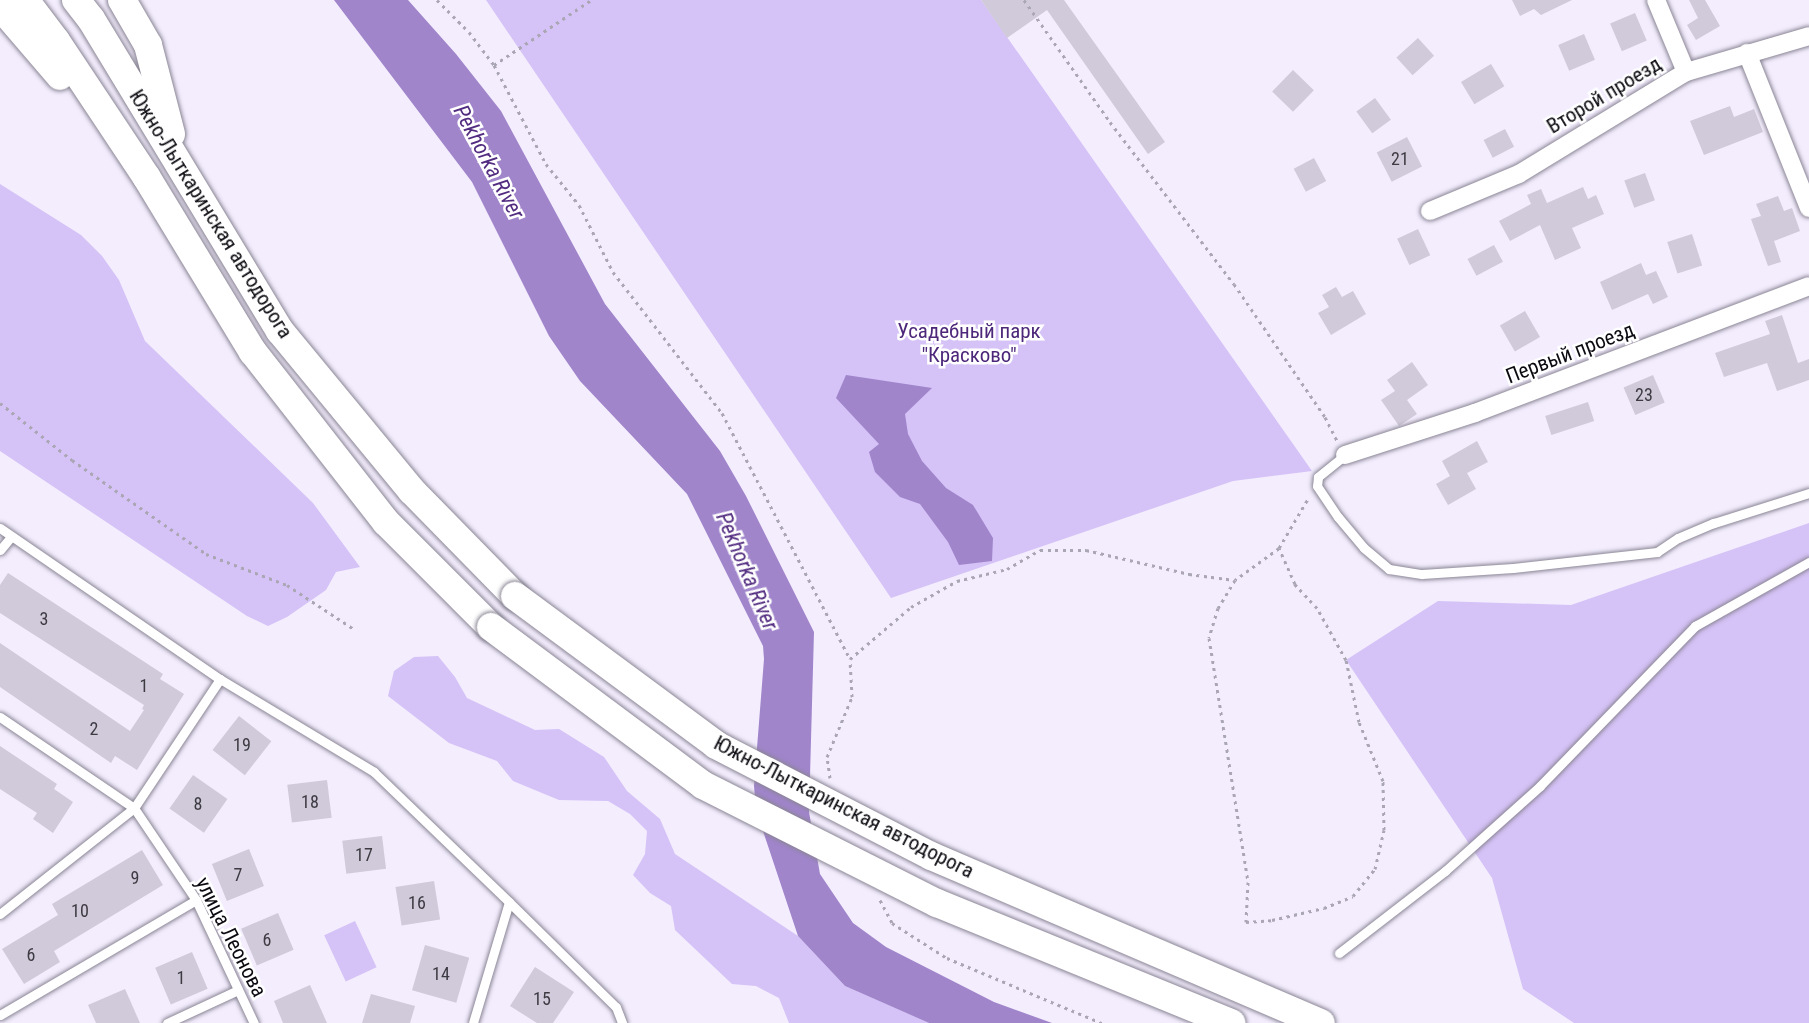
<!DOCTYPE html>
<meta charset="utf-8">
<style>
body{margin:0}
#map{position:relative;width:1809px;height:1023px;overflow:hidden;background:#f3edfe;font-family:"Roboto Condensed",sans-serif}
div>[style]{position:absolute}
.green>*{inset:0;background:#d5c2f7;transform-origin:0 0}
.water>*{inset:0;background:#a085cb}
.building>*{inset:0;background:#d0cada;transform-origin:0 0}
.path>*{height:3px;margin-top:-1.5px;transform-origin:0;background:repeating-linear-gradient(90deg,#aba6b4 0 3px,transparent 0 7.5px)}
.roads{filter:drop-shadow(0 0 2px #8a8594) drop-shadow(0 0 2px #8a8594)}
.lane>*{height:9px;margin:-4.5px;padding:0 4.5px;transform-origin:4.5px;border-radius:4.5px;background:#fff}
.street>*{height:18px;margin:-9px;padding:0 9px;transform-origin:9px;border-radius:9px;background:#fff}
.primary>*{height:28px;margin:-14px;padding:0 14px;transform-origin:14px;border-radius:14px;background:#fff}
.bridges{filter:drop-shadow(0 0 2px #8a8594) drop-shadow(0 0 2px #8a8594)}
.primary-bridge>*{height:28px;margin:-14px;padding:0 14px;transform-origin:14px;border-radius:14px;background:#fff}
span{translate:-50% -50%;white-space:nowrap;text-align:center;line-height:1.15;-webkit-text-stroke:5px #fff;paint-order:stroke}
.number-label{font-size:18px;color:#3d3a42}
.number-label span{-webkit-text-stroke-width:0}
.street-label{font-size:21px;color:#0c0a10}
.park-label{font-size:21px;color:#4d277a}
.water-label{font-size:22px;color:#522c80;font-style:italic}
</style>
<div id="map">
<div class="green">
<div style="clip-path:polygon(486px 0,981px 0,1312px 471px,1233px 481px,891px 598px)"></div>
<div style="clip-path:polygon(0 184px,81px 235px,102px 256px,119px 280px,145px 341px,313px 503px,360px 567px,336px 572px,326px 590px,287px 617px,268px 626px,247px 616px,0 451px)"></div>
<div style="clip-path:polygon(1809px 523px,1809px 1023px,1574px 1023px,1523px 989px,1492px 878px,1346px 660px,1438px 601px,1571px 605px)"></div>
<div style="clip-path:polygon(438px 656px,455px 677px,467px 698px,535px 730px,559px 729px,604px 757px,627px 791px,660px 819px,675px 854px,798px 936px,845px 986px,929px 1023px,789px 1023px,779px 998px,756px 986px,732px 984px,675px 930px,671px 906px,650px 893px,633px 875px,645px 854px,647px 831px,630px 814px,608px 801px,559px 800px,513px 781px,497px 761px,449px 743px,388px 696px,394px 671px,414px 657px)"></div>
<div style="left:355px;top:921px;width:51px;height:34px;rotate:65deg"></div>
</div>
<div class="water">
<div style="clip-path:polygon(334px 0,408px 0,456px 54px,501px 111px,605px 304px,720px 451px,746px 496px,814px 632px,809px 812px,820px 874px,853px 923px,886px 947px,994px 1002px,1052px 1023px,929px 1023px,845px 986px,798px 936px,756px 810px,754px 786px,764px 659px,763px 646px,687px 494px,580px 381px,549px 336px,472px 182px)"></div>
<div style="clip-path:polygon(846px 375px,932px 388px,905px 414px,908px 434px,922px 461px,946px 488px,973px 505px,993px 538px,992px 561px,959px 565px,948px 542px,920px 504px,900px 497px,875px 472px,869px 452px,879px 444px,836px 398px)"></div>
</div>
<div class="building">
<div style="clip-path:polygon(981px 0,1064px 0,1165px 142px,1148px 154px,1047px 10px,1007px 38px)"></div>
<div style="clip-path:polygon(1512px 0,1572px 0,1541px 15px,1534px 9px,1520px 16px)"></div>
<div style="clip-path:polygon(1689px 0,1705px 0,1720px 26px,1696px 40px,1687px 25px,1698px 18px)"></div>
<div style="left:1635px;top:13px;width:30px;height:27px;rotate:67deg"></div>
<div style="left:1584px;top:34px;width:28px;height:28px;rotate:67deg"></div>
<div style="left:1418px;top:38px;width:24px;height:29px;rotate:48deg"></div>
<div style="left:1491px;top:64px;width:26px;height:35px;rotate:59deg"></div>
<div style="left:1293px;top:70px;width:29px;height:30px;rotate:44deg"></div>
<div style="left:1375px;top:98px;width:27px;height:23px;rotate:54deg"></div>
<div style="clip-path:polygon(1730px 106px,1734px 117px,1754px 109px,1763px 132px,1704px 155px,1690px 121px)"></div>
<div style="left:1505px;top:129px;width:20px;height:24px;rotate:63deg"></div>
<div style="left:1407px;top:137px;width:33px;height:34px;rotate:63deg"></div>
<div style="left:1314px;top:158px;width:26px;height:23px;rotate:62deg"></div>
<div style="left:1645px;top:173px;width:29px;height:22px;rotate:70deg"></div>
<div style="clip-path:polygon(1583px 187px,1588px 199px,1596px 195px,1604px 214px,1572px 228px,1581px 248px,1555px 260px,1540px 225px,1510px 241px,1499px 221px,1531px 204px,1527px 195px,1541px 189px,1547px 203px)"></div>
<div style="clip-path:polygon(1778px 196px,1784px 211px,1792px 208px,1800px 231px,1774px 241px,1781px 262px,1768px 266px,1751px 219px,1761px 216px,1756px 204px)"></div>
<div style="left:1418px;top:229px;width:29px;height:23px;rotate:65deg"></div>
<div style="left:1692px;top:234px;width:33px;height:26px;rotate:72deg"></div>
<div style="left:1494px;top:245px;width:19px;height:30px;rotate:62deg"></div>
<div style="clip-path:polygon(1641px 263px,1646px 275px,1656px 271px,1668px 297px,1653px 304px,1648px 294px,1612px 310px,1600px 282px)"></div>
<div style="clip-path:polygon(1336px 287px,1342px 297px,1353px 291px,1366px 314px,1331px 335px,1318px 313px,1329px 307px,1322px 295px)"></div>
<div style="left:1525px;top:311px;width:30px;height:29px;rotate:60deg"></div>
<div style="clip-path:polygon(1782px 315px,1798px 363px,1809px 359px,1809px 380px,1777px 391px,1767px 363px,1724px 377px,1715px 353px,1770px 334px,1765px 321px)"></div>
<div style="clip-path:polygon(1412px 362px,1428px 385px,1407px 400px,1417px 414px,1399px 426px,1381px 400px,1395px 391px,1387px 380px)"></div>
<div style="left:1653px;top:375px;width:30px;height:32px;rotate:67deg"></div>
<div style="left:1588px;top:402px;width:20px;height:45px;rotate:72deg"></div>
<div style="clip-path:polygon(1477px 441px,1488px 462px,1467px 473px,1476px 489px,1448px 505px,1436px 484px,1450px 476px,1442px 461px)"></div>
<div style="clip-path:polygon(8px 573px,163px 674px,160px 679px,184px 694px,137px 770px,115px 756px,111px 763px,0 687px,0 643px,130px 731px,144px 710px,142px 709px,144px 705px,0 613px,0 585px)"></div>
<div style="left:239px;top:716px;width:41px;height:43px;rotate:38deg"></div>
<div style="clip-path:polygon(0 746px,57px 784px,54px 789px,73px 802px,53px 833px,33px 819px,37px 813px,0 789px)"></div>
<div style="left:193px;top:775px;width:42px;height:41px;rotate:35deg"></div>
<div style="left:327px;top:780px;width:38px;height:40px;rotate:83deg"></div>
<div style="left:382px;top:836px;width:33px;height:40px;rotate:83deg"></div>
<div style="left:249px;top:849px;width:40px;height:40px;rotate:68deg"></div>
<div style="clip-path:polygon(142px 850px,163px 885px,54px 951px,60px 962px,24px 984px,2px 949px,58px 915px,52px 904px)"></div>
<div style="left:434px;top:881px;width:39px;height:39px;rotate:81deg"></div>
<div style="left:278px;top:913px;width:40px;height:40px;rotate:67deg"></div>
<div style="left:425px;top:945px;width:46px;height:47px;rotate:16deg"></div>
<div style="left:192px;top:952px;width:40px;height:40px;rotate:67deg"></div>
<div style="clip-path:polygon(535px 967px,574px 992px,553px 1023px,537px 1023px,510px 1006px)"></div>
<div style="clip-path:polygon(310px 985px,327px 1023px,283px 1023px,274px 1001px)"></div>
<div style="clip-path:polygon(125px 989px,140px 1023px,96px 1023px,88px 1005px)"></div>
<div style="clip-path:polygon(371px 994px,415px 1006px,410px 1023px,362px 1023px)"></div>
</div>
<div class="path">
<div style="left:437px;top:0;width:45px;rotate:45deg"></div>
<div style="left:469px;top:32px;width:41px;rotate:52.9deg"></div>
<div style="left:494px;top:65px;width:112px;rotate:62.3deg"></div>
<div style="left:546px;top:164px;width:53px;rotate:51.2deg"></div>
<div style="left:579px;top:205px;width:75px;rotate:63.1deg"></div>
<div style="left:613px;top:272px;width:178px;rotate:52.3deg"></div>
<div style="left:722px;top:413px;width:277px;rotate:62.5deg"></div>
<div style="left:850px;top:659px;width:80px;rotate:-40.4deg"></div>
<div style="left:911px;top:607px;width:53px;rotate:-29.5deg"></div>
<div style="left:957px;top:581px;width:51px;rotate:-13.5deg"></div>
<div style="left:1007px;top:569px;width:38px;rotate:-30deg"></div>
<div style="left:1040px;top:550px;width:46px"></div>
<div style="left:1086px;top:550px;width:106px;rotate:13.1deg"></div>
<div style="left:1189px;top:574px;width:46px;rotate:7.4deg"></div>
<div style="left:1024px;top:0;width:149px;rotate:54.8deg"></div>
<div style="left:1110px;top:122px;width:204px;rotate:52.6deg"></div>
<div style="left:1234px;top:284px;width:161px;rotate:55.6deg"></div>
<div style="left:1325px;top:417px;width:27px;rotate:63deg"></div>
<div style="left:494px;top:65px;width:117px;rotate:-33.8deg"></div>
<div style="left:0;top:403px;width:92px;rotate:38.4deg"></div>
<div style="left:72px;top:460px;width:164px;rotate:35deg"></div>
<div style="left:206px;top:554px;width:87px;rotate:20.9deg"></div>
<div style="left:287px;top:585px;width:80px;rotate:33.3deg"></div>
<div style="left:1279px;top:548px;width:54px;rotate:144deg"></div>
<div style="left:1235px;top:580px;width:33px;rotate:121deg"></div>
<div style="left:1218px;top:608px;width:31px;rotate:107deg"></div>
<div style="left:1209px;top:638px;width:247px;rotate:80.9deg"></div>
<div style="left:1248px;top:882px;width:40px;rotate:92.9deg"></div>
<div style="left:1246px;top:922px;width:26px;rotate:-4deg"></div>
<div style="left:1272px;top:920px;width:53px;rotate:-13deg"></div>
<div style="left:1324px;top:908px;width:31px;rotate:-22deg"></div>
<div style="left:1353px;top:896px;width:35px;rotate:-51deg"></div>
<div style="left:1375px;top:869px;width:40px;rotate:-77deg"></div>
<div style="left:1384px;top:830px;width:49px;rotate:-91.2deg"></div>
<div style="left:1383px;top:781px;width:64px;rotate:-112.1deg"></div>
<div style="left:1359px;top:722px;width:63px;rotate:-101.8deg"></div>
<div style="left:1346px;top:660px;width:60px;rotate:-119.1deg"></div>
<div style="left:1317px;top:608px;width:33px;rotate:-133deg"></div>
<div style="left:1295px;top:584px;width:39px;rotate:-114deg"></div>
<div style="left:1279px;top:548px;width:59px;rotate:-59.5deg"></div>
<div style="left:830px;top:778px;width:21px;rotate:-98deg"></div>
<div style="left:827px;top:757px;width:65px;rotate:-67.4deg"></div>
<div style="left:852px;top:697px;width:38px;rotate:-93deg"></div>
<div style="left:880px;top:900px;width:26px;rotate:62deg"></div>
<div style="left:892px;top:923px;width:65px;rotate:32.5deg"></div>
<div style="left:947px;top:958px;width:168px;rotate:22.8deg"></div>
</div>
<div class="roads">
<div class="lane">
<div style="left:1345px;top:455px;width:35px;rotate:141deg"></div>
<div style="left:1318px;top:477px;width:9px;rotate:96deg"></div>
<div style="left:1317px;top:486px;width:37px;rotate:56deg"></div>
<div style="left:1338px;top:517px;width:40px;rotate:50deg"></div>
<div style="left:1364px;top:548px;width:33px;rotate:40deg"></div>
<div style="left:1389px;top:569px;width:33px;rotate:9deg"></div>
<div style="left:1422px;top:574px;width:91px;rotate:-3.8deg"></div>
<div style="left:1513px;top:568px;width:145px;rotate:-6.3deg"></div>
<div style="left:1657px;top:552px;width:25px;rotate:-34deg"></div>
<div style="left:1678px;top:538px;width:39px;rotate:-23deg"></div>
<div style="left:1714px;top:523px;width:100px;rotate:-17.5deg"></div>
<div style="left:0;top:528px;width:267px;rotate:34.5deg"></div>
<div style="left:220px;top:679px;width:155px;rotate:123.7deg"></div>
<div style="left:134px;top:808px;width:171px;rotate:141.7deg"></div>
<div style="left:0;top:550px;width:17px;rotate:-50deg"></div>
<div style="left:220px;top:679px;width:180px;rotate:31.1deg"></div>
<div style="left:374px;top:772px;width:187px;rotate:43.9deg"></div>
<div style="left:509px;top:902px;width:126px;rotate:106.6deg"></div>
<div style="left:0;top:717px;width:162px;rotate:34.2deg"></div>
<div style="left:134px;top:808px;width:111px;rotate:56deg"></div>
<div style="left:196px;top:900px;width:136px;rotate:64.8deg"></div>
<div style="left:509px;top:902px;width:150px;rotate:44.5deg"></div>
<div style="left:616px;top:1007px;width:17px;rotate:69deg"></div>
<div style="left:1339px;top:953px;width:134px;rotate:-37.7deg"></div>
<div style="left:1445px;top:871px;width:127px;rotate:-41.8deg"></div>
<div style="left:1540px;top:786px;width:223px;rotate:-45.9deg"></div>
<div style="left:1695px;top:626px;width:131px;rotate:-29.3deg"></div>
<div style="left:0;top:1015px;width:227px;rotate:-30.4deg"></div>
<div style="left:167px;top:1023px;width:78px;rotate:-24.9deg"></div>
</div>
<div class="street">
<div style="left:1656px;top:0;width:78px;rotate:67.4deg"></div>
<div style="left:1747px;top:53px;width:167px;rotate:68.2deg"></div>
<div style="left:1430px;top:211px;width:96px;rotate:-22.6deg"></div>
<div style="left:1519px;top:174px;width:196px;rotate:-31.4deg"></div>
<div style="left:1686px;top:72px;width:128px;rotate:-16.3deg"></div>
<div style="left:1345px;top:455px;width:137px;rotate:-17.9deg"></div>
<div style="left:1475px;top:413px;width:357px;rotate:-20.8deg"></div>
</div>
<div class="primary">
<div style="left:25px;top:0;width:51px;rotate:52.9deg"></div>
<div style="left:56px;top:41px;width:164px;rotate:56.4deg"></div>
<div style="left:147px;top:178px;width:204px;rotate:58.7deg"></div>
<div style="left:253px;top:352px;width:216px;rotate:52deg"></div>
<div style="left:386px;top:522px;width:148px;rotate:45deg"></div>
<div style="left:76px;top:0;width:24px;rotate:52deg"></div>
<div style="left:91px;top:19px;width:365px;rotate:58.8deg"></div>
<div style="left:280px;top:331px;width:207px;rotate:50.5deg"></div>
<div style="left:412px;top:491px;width:147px;rotate:45.6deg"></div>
<div style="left:122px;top:0;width:52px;rotate:60deg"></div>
<div style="left:148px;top:45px;width:92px;rotate:75.5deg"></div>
<div style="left:0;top:6px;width:92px;rotate:49.4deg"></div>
</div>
</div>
<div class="bridges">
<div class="primary-bridge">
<div style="left:515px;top:596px;width:250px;rotate:36.5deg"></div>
<div style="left:716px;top:745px;width:242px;rotate:27.3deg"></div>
<div style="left:931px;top:856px;width:424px;rotate:23.2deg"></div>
<div style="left:491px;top:627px;width:264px;rotate:36.7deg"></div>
<div style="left:703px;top:785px;width:262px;rotate:26.8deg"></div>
<div style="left:937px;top:903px;width:318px;rotate:22.2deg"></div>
</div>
</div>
<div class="number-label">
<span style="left:1400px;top:159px">21</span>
<span style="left:1644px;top:395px">23</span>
<span style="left:44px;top:619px">3</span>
<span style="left:144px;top:686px">1</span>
<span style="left:94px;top:729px">2</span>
<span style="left:242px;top:745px">19</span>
<span style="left:310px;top:802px">18</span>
<span style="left:198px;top:804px">8</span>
<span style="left:364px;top:855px">17</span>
<span style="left:238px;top:875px">7</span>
<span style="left:135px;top:878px">9</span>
<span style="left:417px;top:903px">16</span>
<span style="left:80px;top:911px">10</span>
<span style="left:267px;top:940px">6</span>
<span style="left:31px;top:955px">6</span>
<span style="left:441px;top:974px">14</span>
<span style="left:181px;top:978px">1</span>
<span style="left:542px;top:999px">15</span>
</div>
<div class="street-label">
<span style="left:1604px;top:95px;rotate:-31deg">Второй проезд</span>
<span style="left:211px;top:214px;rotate:58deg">Южно-Лыткаринская автодорога</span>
<span style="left:1570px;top:353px;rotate:-21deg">Первый проезд</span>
<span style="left:844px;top:807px;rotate:27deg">Южно-Лыткаринская автодорога</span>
<span style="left:231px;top:937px;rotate:63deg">улица Леонова</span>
</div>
<div class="park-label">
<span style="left:969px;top:343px">Усадебный парк<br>"Красково"</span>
</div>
<div class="water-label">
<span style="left:489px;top:162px;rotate:62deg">Pekhorka River</span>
<span style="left:747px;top:571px;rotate:67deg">Pekhorka River</span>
</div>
</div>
